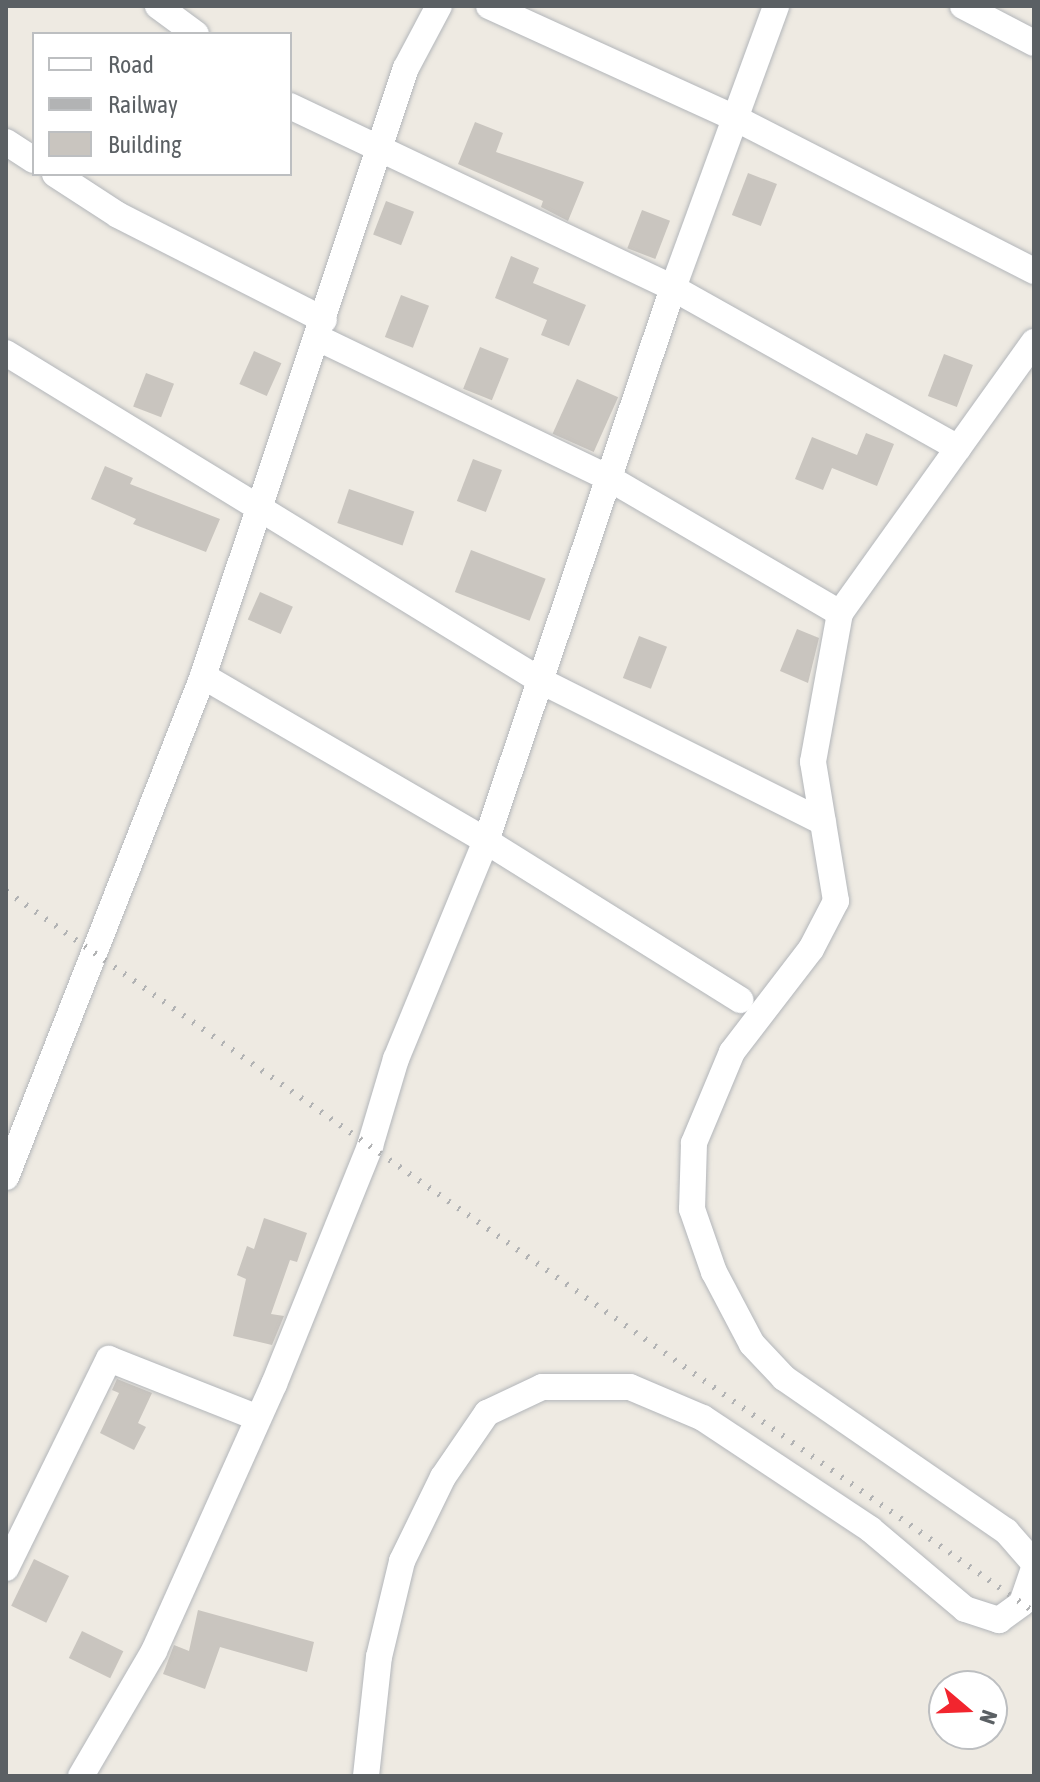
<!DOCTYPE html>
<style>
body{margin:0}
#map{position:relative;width:1040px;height:1782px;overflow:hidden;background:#eeeae2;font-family:"Asap Condensed",sans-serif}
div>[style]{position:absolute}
.building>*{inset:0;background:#c9c5bf;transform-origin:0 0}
.roads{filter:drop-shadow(0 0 2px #b3b6ba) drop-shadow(0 0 2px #b3b6ba)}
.minor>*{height:26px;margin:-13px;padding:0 13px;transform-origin:13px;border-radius:13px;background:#fff}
.rail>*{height:6px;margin-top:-3px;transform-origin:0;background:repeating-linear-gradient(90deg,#b2b3b4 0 2px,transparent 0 12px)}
span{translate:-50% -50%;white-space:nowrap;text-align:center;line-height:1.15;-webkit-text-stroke:6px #fff;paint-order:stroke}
.frame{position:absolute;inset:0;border:8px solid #5b6064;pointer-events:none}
.legend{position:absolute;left:32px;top:32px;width:260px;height:144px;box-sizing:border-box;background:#fff;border:2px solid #bdbfc1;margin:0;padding:10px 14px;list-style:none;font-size:24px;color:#5b6064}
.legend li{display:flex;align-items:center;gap:16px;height:40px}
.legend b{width:40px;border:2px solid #bdbfc1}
.north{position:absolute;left:928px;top:1670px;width:80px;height:80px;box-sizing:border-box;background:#fff;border:2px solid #bdbfc1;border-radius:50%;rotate:109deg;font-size:22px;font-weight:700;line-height:32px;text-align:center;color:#5b6064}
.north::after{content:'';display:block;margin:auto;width:28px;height:36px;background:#f2252e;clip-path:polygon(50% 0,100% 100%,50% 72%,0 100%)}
</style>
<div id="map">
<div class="building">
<div style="clip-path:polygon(475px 122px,503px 133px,496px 152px,584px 182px,568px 221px,541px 207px,543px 201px,458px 164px)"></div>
<div style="left:748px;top:173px;width:31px;height:45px;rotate:21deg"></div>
<div style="left:386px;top:201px;width:30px;height:36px;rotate:21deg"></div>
<div style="left:642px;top:210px;width:30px;height:41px;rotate:21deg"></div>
<div style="clip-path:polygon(511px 256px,539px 268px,533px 283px,586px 305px,569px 346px,541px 335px,547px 320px,495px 298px)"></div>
<div style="left:401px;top:295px;width:30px;height:45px;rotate:21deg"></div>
<div style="left:480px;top:347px;width:31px;height:45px;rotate:22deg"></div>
<div style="left:254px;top:351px;width:30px;height:36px;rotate:24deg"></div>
<div style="left:944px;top:354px;width:31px;height:45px;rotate:21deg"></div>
<div style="left:146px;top:373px;width:30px;height:36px;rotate:21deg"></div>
<div style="left:577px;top:379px;width:45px;height:60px;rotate:24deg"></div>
<div style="clip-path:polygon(866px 433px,894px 444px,877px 486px,832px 468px,823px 490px,795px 479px,812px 437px,857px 455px)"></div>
<div style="left:473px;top:459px;width:31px;height:45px;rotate:21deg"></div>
<div style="clip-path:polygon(105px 466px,133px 478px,130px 484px,220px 519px,206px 552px,133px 524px,136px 519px,91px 499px)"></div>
<div style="left:349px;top:489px;width:69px;height:36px;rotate:19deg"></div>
<div style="left:471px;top:550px;width:80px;height:45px;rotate:21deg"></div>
<div style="left:260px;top:592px;width:36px;height:30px;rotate:24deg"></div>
<div style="clip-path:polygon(797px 629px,819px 638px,808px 683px,780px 671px)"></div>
<div style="left:639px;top:636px;width:30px;height:45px;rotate:21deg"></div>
<div style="clip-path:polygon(264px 1218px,307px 1233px,297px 1262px,290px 1260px,271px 1314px,284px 1316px,272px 1345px,233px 1336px,246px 1279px,237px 1275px,247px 1246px,254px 1249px)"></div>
<div style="clip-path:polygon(117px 1379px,152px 1393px,138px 1423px,146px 1427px,134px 1450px,100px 1433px,119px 1393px,112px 1390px)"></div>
<div style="left:34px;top:1559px;width:39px;height:52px;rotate:26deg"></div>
<div style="clip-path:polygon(198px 1610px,314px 1642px,307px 1672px,220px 1647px,205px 1689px,163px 1674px,174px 1645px,189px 1651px)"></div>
<div style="left:82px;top:1631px;width:46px;height:30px;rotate:26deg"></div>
</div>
<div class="roads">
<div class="minor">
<div style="left:158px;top:6px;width:47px;rotate:36.4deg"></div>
<div style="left:489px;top:6px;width:270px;rotate:24.5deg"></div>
<div style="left:735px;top:118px;width:336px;rotate:27.1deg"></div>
<div style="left:963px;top:6px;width:80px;rotate:27.5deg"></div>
<div style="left:290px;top:106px;width:424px;rotate:25.4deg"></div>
<div style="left:673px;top:288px;width:327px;rotate:29.3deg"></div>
<div style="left:6px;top:142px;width:33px;rotate:33deg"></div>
<div style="left:55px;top:174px;width:75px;rotate:33.1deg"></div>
<div style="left:118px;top:215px;width:231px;rotate:27deg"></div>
<div style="left:318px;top:338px;width:321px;rotate:25.7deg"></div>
<div style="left:607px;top:477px;width:270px;rotate:30.3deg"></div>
<div style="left:1034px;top:342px;width:333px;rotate:125.6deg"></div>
<div style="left:840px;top:613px;width:151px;rotate:100.3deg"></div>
<div style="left:813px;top:762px;width:141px;rotate:80.6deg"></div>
<div style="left:836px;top:901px;width:54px;rotate:117.5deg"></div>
<div style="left:811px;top:949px;width:130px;rotate:127.5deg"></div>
<div style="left:732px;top:1052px;width:99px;rotate:112.7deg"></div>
<div style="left:694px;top:1143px;width:66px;rotate:91.7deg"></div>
<div style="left:692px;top:1209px;width:67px;rotate:70.8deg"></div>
<div style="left:714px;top:1272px;width:81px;rotate:62.2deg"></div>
<div style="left:752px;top:1344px;width:47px;rotate:46.7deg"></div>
<div style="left:784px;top:1378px;width:270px;rotate:34.6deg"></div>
<div style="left:1006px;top:1531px;width:43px;rotate:48.8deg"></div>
<div style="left:6px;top:353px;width:630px;rotate:31.49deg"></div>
<div style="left:543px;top:682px;width:313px;rotate:26.6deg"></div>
<div style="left:203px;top:676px;width:328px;rotate:30.2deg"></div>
<div style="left:486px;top:841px;width:300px;rotate:32deg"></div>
<div style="left:6px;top:1177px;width:538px;rotate:-68.53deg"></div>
<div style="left:203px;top:676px;width:641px;rotate:-71.54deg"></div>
<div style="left:406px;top:68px;width:70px;rotate:-62deg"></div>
<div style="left:6px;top:1568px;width:233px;rotate:-63.8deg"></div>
<div style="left:109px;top:1359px;width:160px;rotate:21.6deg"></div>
<div style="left:81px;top:1776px;width:145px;rotate:-59.7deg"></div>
<div style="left:154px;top:1651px;width:293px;rotate:-65.8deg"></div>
<div style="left:274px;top:1384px;width:257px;rotate:-68deg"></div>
<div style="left:370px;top:1146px;width:91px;rotate:-73.4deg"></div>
<div style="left:396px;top:1059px;width:236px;rotate:-67.6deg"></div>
<div style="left:486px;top:841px;width:584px;rotate:-71.32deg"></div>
<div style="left:673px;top:288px;width:300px;rotate:-69.9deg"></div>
<div style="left:366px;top:1776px;width:120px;rotate:-83.8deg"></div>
<div style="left:379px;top:1657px;width:99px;rotate:-76.5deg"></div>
<div style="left:402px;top:1561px;width:93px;rotate:-64deg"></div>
<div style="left:443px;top:1477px;width:78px;rotate:-55.5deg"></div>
<div style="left:487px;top:1413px;width:61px;rotate:-25.3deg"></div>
<div style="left:542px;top:1387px;width:88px"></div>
<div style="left:630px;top:1387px;width:79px;rotate:23deg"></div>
<div style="left:703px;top:1418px;width:201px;rotate:33.6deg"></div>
<div style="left:870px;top:1529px;width:124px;rotate:40.1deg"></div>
<div style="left:965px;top:1609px;width:36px;rotate:18deg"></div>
<div style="left:999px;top:1620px;width:29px;rotate:-36deg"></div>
<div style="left:1022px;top:1603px;width:37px;rotate:-71deg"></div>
</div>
</div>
<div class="rail">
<div style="left:6px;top:891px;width:1256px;rotate:35.04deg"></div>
</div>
<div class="frame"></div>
<ul class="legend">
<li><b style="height:10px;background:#fff"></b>Road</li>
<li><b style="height:10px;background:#b2b3b4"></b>Railway</li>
<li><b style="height:22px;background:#c9c5bf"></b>Building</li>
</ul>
<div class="north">N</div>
</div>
